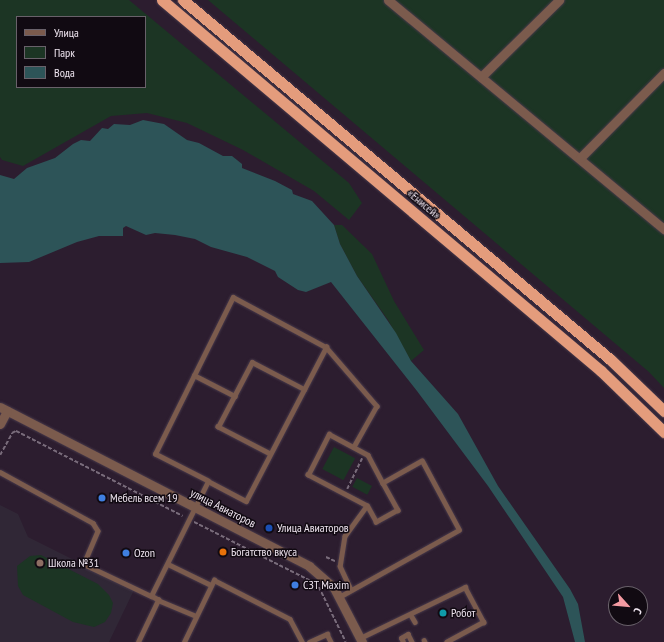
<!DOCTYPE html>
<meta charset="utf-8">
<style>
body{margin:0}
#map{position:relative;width:664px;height:642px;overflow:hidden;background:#2c1d2f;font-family:"PT Sans Narrow",sans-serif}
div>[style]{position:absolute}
.education>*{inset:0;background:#302736}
.green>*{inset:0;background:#1c3524;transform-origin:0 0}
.water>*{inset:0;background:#2d5458}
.path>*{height:1.5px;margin-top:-0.75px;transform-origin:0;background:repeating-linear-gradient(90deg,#796c7b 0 4px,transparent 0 6px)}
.roads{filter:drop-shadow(0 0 1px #47394a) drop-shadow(0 0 1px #47394a)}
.service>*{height:4.5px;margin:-2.25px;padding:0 2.25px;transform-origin:2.25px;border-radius:2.25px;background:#7b5b4d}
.minor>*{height:9px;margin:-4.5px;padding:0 4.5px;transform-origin:4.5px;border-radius:4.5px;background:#7b5b4d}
.trunk>*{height:11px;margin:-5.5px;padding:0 5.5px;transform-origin:5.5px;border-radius:5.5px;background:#e49c7c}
.dots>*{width:11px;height:11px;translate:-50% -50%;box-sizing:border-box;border:2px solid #110a12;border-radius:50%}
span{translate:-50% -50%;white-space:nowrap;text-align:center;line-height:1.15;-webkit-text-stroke:3px #110a12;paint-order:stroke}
.street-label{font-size:12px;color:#eee4ef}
.poi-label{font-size:12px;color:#eee4ef}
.left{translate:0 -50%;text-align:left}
.legend{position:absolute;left:16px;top:16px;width:130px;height:72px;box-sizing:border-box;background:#110a12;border:1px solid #69616a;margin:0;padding:5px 7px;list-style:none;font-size:12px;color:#eee4ef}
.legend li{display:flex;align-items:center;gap:8px;height:20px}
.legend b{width:20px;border:1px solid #69616a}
.north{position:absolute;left:608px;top:586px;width:40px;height:40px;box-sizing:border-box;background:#110a12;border:1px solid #69616a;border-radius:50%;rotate:117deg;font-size:11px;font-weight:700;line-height:16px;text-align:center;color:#eee4ef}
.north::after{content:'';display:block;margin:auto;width:14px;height:18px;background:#f49aa2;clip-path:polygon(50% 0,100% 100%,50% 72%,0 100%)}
</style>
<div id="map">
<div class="education">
<div style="clip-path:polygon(0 505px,18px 514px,28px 537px,134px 590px,109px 642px,0 642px)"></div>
</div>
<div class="green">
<div style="clip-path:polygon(evenodd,0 0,129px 0,349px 183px,362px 203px,349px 220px,314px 191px,243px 150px,187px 123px,147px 113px,111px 116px,23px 166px,2px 160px,0 157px,0 0,17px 17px,145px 17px,145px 87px,17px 87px,17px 17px)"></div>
<div style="clip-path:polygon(208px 0,664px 0,664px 388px,649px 372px)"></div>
<div style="clip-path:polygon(334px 225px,342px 225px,372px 254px,394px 301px,424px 350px,411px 361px,388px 320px,357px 276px,340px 244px)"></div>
<div style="left:334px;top:447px;width:24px;height:25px;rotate:28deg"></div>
<div style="left:357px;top:478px;width:17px;height:10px;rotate:28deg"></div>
<div style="clip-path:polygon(41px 555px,98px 584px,109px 595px,113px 603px,111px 613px,105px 622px,94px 627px,73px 622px,23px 595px,18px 586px,17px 566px,30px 556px)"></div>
</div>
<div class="water">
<div style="clip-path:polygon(143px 120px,164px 124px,187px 140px,199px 143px,223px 156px,232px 156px,242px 164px,242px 168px,275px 181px,292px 190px,293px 194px,312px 201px,334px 225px,340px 244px,357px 276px,396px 333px,411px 361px,458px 414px,498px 486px,570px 589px,578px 604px,585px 642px,575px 642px,563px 597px,488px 486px,417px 391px,331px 282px,306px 292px,298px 290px,278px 277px,275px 271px,247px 257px,211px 247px,195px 239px,175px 235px,155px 233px,146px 235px,126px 226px,123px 228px,123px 236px,99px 236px,77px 242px,29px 262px,0 263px,0 175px,14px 179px,27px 168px,55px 158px,73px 144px,81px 140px,90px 141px,102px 128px,108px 129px,114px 124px,130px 125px)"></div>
</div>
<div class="path">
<div style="left:0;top:455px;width:25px;rotate:-61deg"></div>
<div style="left:12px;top:433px;width:4px;rotate:-27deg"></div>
<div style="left:16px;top:431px;width:187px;rotate:27deg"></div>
<div style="left:347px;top:489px;width:34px;rotate:-64deg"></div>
<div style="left:194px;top:522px;width:133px;rotate:26.8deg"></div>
<div style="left:326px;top:557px;width:10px;rotate:24deg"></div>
<div style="left:319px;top:587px;width:61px;rotate:63.9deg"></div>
</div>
<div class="roads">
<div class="service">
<div style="left:194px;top:375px;width:46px;rotate:27.1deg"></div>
<div style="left:270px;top:454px;width:59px;rotate:-152.6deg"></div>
<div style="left:218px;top:427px;width:73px;rotate:-62.4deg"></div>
<div style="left:252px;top:362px;width:59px;rotate:27.4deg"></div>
<div style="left:0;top:472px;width:106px;rotate:28.7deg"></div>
<div style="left:93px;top:523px;width:9px;rotate:58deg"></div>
<div style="left:98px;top:531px;width:30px;rotate:113deg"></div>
<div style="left:86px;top:559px;width:7px;rotate:74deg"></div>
<div style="left:88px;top:566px;width:70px;rotate:25.5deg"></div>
<div style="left:208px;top:481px;width:59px;rotate:-153deg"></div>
<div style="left:155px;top:454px;width:175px;rotate:-63.6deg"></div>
<div style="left:233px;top:297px;width:106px;rotate:28.3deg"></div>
<div style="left:326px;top:347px;width:78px;rotate:49.2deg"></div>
<div style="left:377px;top:406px;width:47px;rotate:119.3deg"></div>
<div style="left:367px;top:506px;width:67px;rotate:-152.3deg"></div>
<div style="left:308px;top:475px;width:46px;rotate:-62.9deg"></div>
<div style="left:329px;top:434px;width:44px;rotate:28.3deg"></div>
<div style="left:368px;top:455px;width:32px;rotate:62deg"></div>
<div style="left:168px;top:564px;width:48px;rotate:26deg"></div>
<div style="left:339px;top:597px;width:137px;rotate:-29.2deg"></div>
<div style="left:459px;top:530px;width:78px;rotate:-118.2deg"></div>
<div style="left:422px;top:461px;width:45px;rotate:150.6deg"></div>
<div style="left:383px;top:483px;width:31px;rotate:61deg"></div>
<div style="left:398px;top:510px;width:25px;rotate:151deg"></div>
<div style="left:376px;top:522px;width:18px;rotate:-119deg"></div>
<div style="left:367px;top:506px;width:37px;rotate:126deg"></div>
<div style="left:345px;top:536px;width:30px;rotate:99deg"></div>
<div style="left:340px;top:566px;width:26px;rotate:65deg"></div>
<div style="left:158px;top:600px;width:41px;rotate:22.8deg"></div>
<div style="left:411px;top:615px;width:8px;rotate:60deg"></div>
<div style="left:360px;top:638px;width:117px;rotate:-25.9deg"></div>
<div style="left:465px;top:587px;width:40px;rotate:62deg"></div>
<div style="left:484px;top:622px;width:42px;rotate:151.6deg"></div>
<div style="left:424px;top:640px;width:2px;rotate:63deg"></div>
<div style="left:138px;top:642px;width:47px;rotate:-64.5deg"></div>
<div style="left:158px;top:600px;width:8px;rotate:-150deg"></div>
<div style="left:151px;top:596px;width:128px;rotate:-63.6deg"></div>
<div style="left:208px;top:481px;width:43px;rotate:27.8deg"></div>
<div style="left:246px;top:501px;width:174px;rotate:-62.5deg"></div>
<div style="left:184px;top:642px;width:69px;rotate:-64.2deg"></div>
<div style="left:214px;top:580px;width:85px;rotate:27.2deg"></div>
<div style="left:290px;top:619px;width:26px;rotate:62deg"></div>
<div style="left:309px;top:642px;width:20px;rotate:-24deg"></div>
<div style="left:327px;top:634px;width:9px;rotate:63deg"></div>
<div style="left:403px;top:642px;width:4px;rotate:-117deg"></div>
<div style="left:401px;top:638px;width:8px;rotate:-30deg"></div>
<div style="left:408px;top:634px;width:9px;rotate:63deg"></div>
</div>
<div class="minor">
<div style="left:388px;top:0;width:359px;rotate:39.7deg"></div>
<div style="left:481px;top:77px;width:110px;rotate:-44.6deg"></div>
<div style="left:580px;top:158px;width:120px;rotate:-45.3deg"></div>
<div style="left:0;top:407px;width:348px;rotate:27.2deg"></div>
<div style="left:309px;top:566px;width:33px;rotate:41deg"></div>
<div style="left:334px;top:588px;width:61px;rotate:62.6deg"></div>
<div style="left:0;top:424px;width:15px;rotate:-62deg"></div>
</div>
<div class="trunk">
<div style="left:162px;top:0;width:575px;rotate:40.2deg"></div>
<div style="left:601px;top:371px;width:88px;rotate:44.1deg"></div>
<div style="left:183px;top:0;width:559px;rotate:40.07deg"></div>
<div style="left:611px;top:360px;width:74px;rotate:43.9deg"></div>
</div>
</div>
<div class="dots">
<div style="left:102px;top:498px;background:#3f7fe0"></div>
<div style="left:269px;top:528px;background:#1a4fb4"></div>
<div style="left:223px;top:552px;background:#e8710a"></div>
<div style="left:126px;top:553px;background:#3f7fe0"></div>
<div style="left:40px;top:563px;background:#8d6e63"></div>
<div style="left:295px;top:585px;background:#3f7fe0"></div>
<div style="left:443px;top:613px;background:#0f9aa8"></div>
</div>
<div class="street-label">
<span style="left:424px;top:204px;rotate:40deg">«Енисей»</span>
<span style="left:223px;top:508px;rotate:27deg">улица Авиаторов</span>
</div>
<div class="poi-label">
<span class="left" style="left:110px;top:498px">Мебель всем 19</span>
<span class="left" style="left:277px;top:528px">Улица Авиаторов</span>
<span class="left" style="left:231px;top:552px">Богатство вкуса</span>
<span class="left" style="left:134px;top:553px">Ozon</span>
<span class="left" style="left:48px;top:563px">Школа №31</span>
<span class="left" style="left:303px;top:585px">СЗТ Maxim</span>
<span class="left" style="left:451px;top:613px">Робот</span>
</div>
<ul class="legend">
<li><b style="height:5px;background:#7b5b4d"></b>Улица</li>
<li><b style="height:11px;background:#1c3524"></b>Парк</li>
<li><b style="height:11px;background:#2d5458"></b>Вода</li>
</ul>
<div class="north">С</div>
</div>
